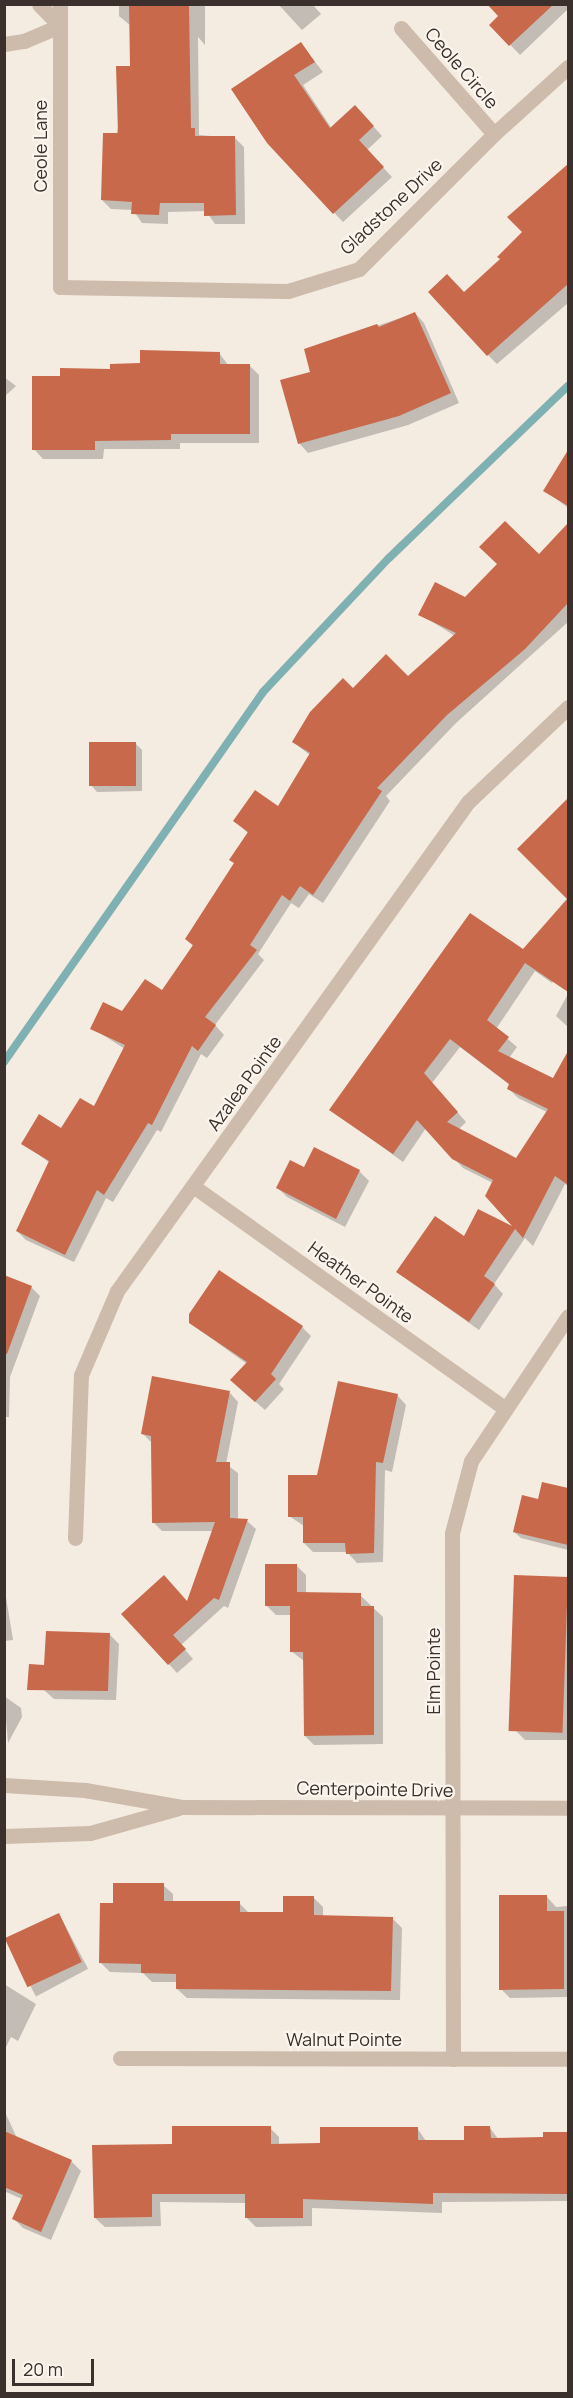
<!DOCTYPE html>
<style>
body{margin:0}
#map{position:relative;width:573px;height:2398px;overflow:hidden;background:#f4ebe1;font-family:Manrope,sans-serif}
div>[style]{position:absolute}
.shadow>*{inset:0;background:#0003;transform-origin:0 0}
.stream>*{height:8px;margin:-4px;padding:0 4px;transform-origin:4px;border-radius:4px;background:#7fb0b2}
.building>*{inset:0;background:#c8694b;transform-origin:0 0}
.minor>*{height:15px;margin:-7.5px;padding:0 7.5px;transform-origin:7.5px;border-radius:7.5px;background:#cdbbac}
span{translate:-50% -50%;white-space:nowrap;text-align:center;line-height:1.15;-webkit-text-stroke:4.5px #fbf5ee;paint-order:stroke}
.street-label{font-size:18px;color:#3b302b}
.frame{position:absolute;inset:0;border:6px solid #3b302b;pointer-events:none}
.scale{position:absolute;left:12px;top:2359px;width:82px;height:27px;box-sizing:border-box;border:3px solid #3b302b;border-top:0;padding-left:8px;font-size:18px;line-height:21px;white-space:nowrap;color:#3b302b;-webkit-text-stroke:4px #fbf5ee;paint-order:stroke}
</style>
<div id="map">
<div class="shadow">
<div style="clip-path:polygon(119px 4px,205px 4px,205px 45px,198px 37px,199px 135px,235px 138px,244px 147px,245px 224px,215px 224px,206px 211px,168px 212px,168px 224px,142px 223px,133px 210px,111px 209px,102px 200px,131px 67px,131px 26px,119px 16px)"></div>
<div style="clip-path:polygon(278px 4px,312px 4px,321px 14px,302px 30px)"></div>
<div style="clip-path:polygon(489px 4px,568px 4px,568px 9px,520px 55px,491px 25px,500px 16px)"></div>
<div style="clip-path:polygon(301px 44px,323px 72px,303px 85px,332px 129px,364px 116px,382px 136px,367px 150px,392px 177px,343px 222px,268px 143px)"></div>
<div style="clip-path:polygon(568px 166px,568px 303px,497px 364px,488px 355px,464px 294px,502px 259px,524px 232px,509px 217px)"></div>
<div style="clip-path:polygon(415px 313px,424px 323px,459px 403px,408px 425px,308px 453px,299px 443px,312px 373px,306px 350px)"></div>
<div style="clip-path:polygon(219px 353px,229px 366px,250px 366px,259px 375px,259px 443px,180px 443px,180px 449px,104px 449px,103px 459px,43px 459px,34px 449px,62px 378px)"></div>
<div style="clip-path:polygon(4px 377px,16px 386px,4px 397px)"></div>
<div style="clip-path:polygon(562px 463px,568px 466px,568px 508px,545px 490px)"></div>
<div style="clip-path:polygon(568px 525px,568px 622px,456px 723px,386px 796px,390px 801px,323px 903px,309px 894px,299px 908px,291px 903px,258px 954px,264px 960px,215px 1025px,224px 1035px,207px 1058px,201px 1054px,161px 1132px,157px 1130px,113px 1202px,106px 1198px,74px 1262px,26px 1240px,17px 1231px,50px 1163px,23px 1143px,62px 1130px,94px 1108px,125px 1049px,92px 1028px,162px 992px,194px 947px,186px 939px,235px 864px,249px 834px,235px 821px,278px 808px,311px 756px,293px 742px,353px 690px,408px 678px,455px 636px,420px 614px,465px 599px,539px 556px)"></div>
<div style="clip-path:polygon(135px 743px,142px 750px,142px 791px,97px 792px,91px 785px)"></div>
<div style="clip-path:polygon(568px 800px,568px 898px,519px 849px)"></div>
<div style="clip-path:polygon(evenodd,568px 900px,568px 960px,552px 983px,535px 971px,496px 1029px,517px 1047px,509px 1058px,554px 1080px,568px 1054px,568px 1186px,565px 1184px,533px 1246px,525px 1238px,494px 1284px,503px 1294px,479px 1330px,398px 1272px,465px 1238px,479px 1211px,518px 1231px,493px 1183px,463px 1168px,426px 1128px,403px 1162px,331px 1110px,524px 951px,568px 900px,460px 1047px,510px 1085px,509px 1089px,518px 1098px,547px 1112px,517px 1160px,458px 1130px,466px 1122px,432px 1083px,460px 1047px)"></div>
<div style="clip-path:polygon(568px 994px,568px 1027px,556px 1016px)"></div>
<div style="clip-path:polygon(305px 1169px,359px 1171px,369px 1181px,345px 1227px,287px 1197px,278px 1188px)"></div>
<div style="clip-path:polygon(4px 1277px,31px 1287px,40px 1296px,10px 1377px,9px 1417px,4px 1417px)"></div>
<div style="clip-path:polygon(190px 1323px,302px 1327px,311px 1336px,279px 1384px,284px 1389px,265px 1410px,241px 1389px,247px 1364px)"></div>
<div style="clip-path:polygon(230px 1393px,238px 1402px,226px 1464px,238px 1473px,238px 1520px,247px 1521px,256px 1529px,228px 1608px,224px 1606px,181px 1645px,193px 1659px,177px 1673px,123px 1614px,188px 1603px,213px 1531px,162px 1531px,153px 1522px,151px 1442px,142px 1433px)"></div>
<div style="clip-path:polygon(397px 1395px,406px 1405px,392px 1472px,385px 1470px,383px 1562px,357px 1563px,347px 1552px,313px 1552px,304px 1543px,304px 1526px,289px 1516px,318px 1477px)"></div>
<div style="clip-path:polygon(543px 1483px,568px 1490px,568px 1550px,521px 1538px,514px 1532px,539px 1501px)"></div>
<div style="clip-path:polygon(296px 1565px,306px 1575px,306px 1594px,360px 1595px,383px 1617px,383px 1744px,314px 1745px,305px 1736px,304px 1661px,291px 1651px,291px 1615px,276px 1615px,266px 1605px)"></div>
<div style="clip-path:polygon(516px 1577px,568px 1579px,568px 1740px,525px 1740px,516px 1731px)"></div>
<div style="clip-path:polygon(4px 1585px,13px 1640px,4px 1641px)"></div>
<div style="clip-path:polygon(110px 1635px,119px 1644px,116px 1700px,54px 1699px,44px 1690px)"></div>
<div style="clip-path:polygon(4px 1696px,21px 1708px,22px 1717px,8px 1743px)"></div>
<div style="clip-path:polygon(163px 1885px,173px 1894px,173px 1903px,239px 1903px,248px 1912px,285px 1913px,314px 1898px,323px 1907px,323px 1917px,392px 1918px,402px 1928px,400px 2000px,187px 1998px,177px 1989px,177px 1982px,152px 1982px,143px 1973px,110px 1972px,101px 1963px,114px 1905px)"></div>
<div style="clip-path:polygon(547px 1897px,556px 1907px,568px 1906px,568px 1997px,510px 1998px,501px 1989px)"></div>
<div style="left:59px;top:1914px;width:62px;height:59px;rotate:62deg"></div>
<div style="clip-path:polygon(4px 1984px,36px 2004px,18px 2041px,11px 2037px,4px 2051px)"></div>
<div style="clip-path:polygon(4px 2110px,17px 2138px,72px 2162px,81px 2171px,51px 2240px,23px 2228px,14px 2219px,22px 2199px,4px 2191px)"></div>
<div style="clip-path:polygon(270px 2128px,279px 2137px,279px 2145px,321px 2145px,417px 2128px,426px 2141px,465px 2141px,490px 2128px,499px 2140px,544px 2139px,544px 2133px,568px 2133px,568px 2201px,442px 2202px,442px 2213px,312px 2208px,312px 2226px,256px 2227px,247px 2218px,246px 2203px,160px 2202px,161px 2226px,105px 2227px,95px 2218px,174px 2146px)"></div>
</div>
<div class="stream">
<div style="left:4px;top:1062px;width:452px;rotate:-55deg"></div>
<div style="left:263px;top:692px;width:184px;rotate:-46.8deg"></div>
<div style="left:389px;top:558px;width:248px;rotate:-43.9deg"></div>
</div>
<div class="building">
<div style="clip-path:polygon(129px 4px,189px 4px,191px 128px,195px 128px,195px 136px,235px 136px,236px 215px,204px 216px,204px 203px,160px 203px,159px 215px,131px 214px,132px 202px,101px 200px,103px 133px,118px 133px,116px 66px,130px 66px)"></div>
<div style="clip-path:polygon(487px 4px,554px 4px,509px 46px,489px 25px,498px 16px)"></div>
<div style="clip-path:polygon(301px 42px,315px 62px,294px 75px,330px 128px,355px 105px,374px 126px,359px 140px,384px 167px,333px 214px,267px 143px,231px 89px)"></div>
<div style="clip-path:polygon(568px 164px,568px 284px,487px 356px,428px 292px,447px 274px,464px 292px,500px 259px,497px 257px,522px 232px,507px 217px)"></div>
<div style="clip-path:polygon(415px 312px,451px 393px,399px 416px,298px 444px,280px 380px,310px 372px,304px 349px,377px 324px,379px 327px)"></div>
<div style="clip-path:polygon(140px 350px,220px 352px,220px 364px,250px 364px,250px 434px,171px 434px,171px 440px,95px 441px,95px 450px,32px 450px,32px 376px,60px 376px,60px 368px,110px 369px,110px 364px,140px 363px)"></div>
<div style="clip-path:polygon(568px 450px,568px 506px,543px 491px)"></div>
<div style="clip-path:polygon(505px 521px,539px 554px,568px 523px,568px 603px,525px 649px,447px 715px,377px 788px,382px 791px,313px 895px,300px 886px,290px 901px,282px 895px,250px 945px,257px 950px,205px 1017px,216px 1025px,198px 1051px,192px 1046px,152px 1125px,148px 1123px,104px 1195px,97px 1190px,65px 1255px,16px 1231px,49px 1161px,21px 1144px,39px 1114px,61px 1128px,80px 1098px,94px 1106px,125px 1045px,90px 1029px,103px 1002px,122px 1011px,145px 979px,162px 990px,193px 945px,185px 939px,234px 863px,229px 860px,248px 832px,233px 821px,255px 790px,278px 806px,310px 753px,292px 742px,310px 712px,343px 678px,353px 688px,386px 654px,408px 676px,456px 633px,418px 615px,435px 582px,465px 597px,497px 564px,479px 547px)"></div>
<div style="left:89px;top:742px;width:47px;height:44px"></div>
<div style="clip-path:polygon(evenodd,568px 798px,568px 992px,525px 963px,487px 1020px,509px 1037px,498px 1051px,553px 1078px,568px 1051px,568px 1185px,555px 1176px,523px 1238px,515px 1229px,484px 1276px,495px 1284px,469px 1322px,396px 1272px,435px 1216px,464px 1236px,478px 1209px,512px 1226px,485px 1196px,493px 1180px,452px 1159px,417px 1120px,393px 1154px,329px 1110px,470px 913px,523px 949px,567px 899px,517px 849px,568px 798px,450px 1039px,509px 1084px,507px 1089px,548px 1109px,516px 1158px,447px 1122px,458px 1112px,424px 1073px,450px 1039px)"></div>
<div style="clip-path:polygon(314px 1147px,360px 1170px,336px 1219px,276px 1188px,290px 1160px,304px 1167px)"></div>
<div style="clip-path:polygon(219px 1270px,303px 1326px,271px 1374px,276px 1379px,255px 1402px,230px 1380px,247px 1362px,189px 1323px,189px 1314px)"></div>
<div style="clip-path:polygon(4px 1275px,32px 1286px,7px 1354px,4px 1353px)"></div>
<div style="clip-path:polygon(152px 1376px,230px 1391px,216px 1462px,230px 1462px,230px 1518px,248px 1519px,219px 1600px,214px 1598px,173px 1635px,186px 1649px,168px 1665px,121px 1614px,164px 1575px,187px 1601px,215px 1522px,152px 1523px,151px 1436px,141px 1434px)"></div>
<div style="clip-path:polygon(338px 1381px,398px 1394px,383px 1463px,376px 1462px,374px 1553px,346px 1554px,345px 1543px,303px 1543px,303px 1517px,288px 1517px,288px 1475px,317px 1475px)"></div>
<div style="clip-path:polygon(542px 1482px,568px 1488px,568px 1545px,513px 1532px,522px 1495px,538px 1499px)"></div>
<div style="clip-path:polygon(265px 1564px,297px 1564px,297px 1592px,361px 1593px,361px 1606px,374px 1606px,374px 1735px,304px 1736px,303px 1652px,290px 1652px,290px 1606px,265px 1606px)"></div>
<div style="left:514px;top:1575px;width:54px;height:156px;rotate:2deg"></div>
<div style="clip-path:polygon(46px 1631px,110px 1633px,108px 1691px,27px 1690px,29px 1664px,44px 1665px)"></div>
<div style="clip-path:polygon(113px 1883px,164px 1883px,164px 1901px,240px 1901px,240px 1912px,283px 1912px,283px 1896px,314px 1896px,314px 1915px,393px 1917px,391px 1991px,176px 1989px,176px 1974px,141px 1973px,141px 1964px,99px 1963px,100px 1903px,113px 1903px)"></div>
<div style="clip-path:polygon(499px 1895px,547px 1895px,547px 1911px,564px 1911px,564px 1989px,499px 1990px)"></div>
<div style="left:59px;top:1913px;width:54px;height:60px;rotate:65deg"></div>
<div style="clip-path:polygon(172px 2126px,271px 2126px,271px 2144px,320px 2143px,320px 2127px,418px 2127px,418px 2140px,464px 2140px,464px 2126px,490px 2126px,491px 2138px,543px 2137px,543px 2132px,568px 2132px,568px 2194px,433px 2193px,433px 2204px,303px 2199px,303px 2218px,245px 2218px,245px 2194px,152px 2194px,152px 2217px,94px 2218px,92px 2145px,172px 2144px)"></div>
<div style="clip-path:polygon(4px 2131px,72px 2160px,41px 2232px,12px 2219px,23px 2195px,4px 2187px)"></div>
</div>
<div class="minor">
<div style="left:60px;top:4px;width:283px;rotate:90deg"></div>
<div style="left:60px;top:287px;width:228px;rotate:1deg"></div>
<div style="left:288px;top:291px;width:74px;rotate:-17.2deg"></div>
<div style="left:359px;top:269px;width:191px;rotate:-45deg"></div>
<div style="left:494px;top:134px;width:100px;rotate:-42.2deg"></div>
<div style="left:401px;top:28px;width:141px;rotate:48.7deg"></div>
<div style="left:4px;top:44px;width:20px;rotate:-9deg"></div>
<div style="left:24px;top:41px;width:39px;rotate:-23deg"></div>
<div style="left:60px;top:26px;width:30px;rotate:-134deg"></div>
<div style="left:193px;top:1186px;width:384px;rotate:35.5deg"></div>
<div style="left:75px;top:1538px;width:163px;rotate:-87.9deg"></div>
<div style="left:81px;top:1375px;width:91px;rotate:-66.8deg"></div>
<div style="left:117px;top:1291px;width:602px;rotate:-54.33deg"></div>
<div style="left:468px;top:802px;width:138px;rotate:-43.5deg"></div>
<div style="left:4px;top:1785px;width:81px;rotate:3.5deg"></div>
<div style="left:85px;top:1790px;width:98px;rotate:9.9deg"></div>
<div style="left:182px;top:1807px;width:386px;rotate:0.1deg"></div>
<div style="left:4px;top:1836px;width:86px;rotate:-2deg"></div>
<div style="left:90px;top:1833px;width:92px;rotate:-15.7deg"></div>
<div style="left:120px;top:2058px;width:448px;rotate:0.1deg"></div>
<div style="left:453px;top:2059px;width:526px;rotate:-90.11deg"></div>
<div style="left:452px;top:1533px;width:74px;rotate:-75.2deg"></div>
<div style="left:471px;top:1461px;width:174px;rotate:-56.2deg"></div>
</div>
<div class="street-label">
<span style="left:462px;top:68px;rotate:49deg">Ceole Circle</span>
<span style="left:40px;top:146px;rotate:-90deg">Ceole Lane</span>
<span style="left:391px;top:206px;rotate:-43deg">Gladstone Drive</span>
<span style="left:244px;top:1083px;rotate:-54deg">Azalea Pointe</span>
<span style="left:361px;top:1282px;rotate:36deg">Heather Pointe</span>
<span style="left:433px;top:1671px;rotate:-90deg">Elm Pointe</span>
<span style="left:375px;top:1789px;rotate:1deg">Centerpointe Drive</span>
<span style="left:344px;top:2039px">Walnut Pointe</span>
</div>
<div class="frame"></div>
<div class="scale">20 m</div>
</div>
